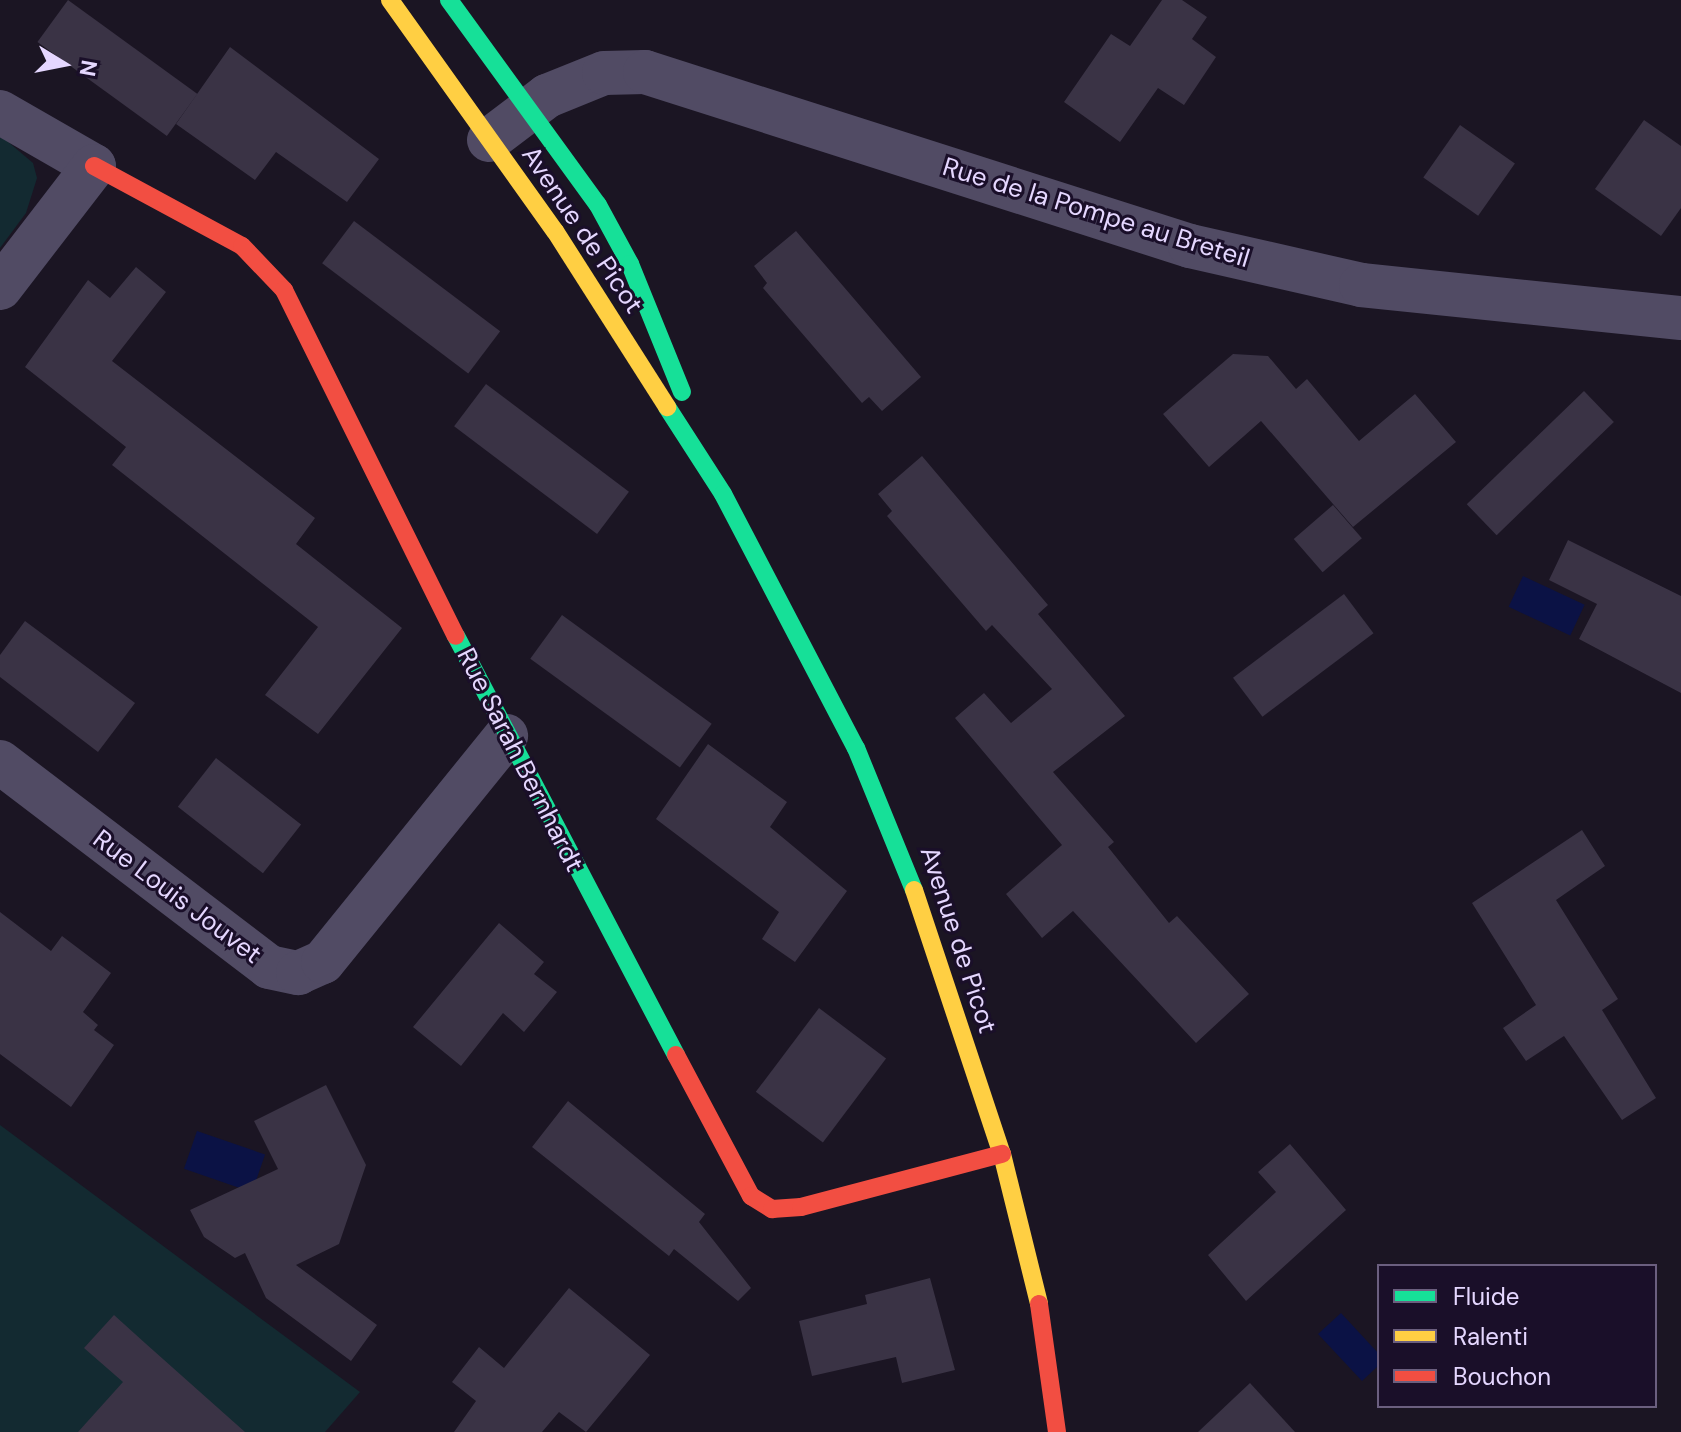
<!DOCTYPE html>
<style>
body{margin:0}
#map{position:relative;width:1681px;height:1432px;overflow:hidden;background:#1b1523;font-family:"DM Sans",sans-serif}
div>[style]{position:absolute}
.green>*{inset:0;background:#132a31}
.water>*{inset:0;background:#0b1245;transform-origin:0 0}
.building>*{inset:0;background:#3a3345;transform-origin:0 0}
.street>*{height:44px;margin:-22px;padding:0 22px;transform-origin:22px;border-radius:22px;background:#514b64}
.fast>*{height:18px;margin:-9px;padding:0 9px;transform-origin:9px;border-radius:9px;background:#16e098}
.slow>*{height:18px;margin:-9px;padding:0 9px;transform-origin:9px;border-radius:9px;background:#ffcf43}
.jam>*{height:18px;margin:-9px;padding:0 9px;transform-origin:9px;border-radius:9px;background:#f24e42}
span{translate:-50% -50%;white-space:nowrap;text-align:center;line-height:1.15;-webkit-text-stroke:6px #1a0f29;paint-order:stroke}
.street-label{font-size:26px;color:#e5d7ff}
.legend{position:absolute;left:1377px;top:1264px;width:280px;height:144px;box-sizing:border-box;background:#1a0f29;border:2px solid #6b5f7f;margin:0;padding:10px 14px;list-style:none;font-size:24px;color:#e5d7ff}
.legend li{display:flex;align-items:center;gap:16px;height:40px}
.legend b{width:40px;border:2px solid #6b5f7f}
.north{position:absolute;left:24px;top:24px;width:80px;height:80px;-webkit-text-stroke:6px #1a0f29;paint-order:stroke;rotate:100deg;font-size:22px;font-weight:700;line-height:32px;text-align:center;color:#e5d7ff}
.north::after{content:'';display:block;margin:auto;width:28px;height:36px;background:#e5d7ff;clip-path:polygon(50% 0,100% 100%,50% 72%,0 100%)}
</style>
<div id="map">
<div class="green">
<div style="clip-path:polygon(0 135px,33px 163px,37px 178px,26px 213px,0 248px)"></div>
<div style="clip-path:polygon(0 1125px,360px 1392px,325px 1432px,0 1432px)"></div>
</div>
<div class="water">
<div style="left:1523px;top:576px;width:68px;height:34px;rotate:25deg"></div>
<div style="left:197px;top:1131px;width:72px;height:40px;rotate:19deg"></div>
<div style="clip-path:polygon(1341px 1313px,1379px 1354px,1379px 1365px,1362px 1381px,1318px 1334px)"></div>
</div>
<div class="building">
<div style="left:68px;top:0;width:160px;height:52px;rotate:36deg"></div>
<div style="clip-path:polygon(1162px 0,1182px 0,1207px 17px,1192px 39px,1216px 57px,1184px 105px,1158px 88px,1120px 142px,1064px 102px,1111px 34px,1130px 46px)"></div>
<div style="clip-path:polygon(230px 47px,379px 159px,347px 202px,276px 152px,255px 180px,176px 124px)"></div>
<div style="clip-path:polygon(1644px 120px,1681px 146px,1681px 208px,1661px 236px,1595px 189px)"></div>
<div style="left:1460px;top:125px;width:67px;height:64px;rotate:35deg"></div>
<div style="left:354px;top:221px;width:183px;height:53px;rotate:37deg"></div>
<div style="clip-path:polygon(796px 231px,921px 377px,882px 411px,869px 397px,862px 403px,763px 288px,767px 283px,754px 266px)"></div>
<div style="clip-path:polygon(136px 267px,166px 292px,112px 361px,315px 518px,296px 544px,402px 628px,318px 734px,265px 695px,318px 627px,112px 465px,126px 447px,25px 367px,88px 280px,110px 298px)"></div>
<div style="clip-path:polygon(1233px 354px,1268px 356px,1296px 389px,1307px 379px,1359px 441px,1415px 394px,1456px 442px,1353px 527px,1261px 421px,1209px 467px,1163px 414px)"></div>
<div style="left:486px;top:384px;width:179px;height:53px;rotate:37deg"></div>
<div style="left:1584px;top:391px;width:43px;height:163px;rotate:46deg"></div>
<div style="clip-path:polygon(922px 456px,1048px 605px,1038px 614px,1125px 716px,1053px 772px,1114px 842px,1108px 847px,1169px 923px,1177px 916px,1249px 994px,1196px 1043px,1073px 911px,1042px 938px,1006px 894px,1062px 845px,955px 718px,984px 693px,1011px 723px,1052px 689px,992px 625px,986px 631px,887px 516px,892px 511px,878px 494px)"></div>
<div style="left:1333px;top:505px;width:44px;height:52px;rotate:49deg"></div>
<div style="clip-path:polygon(1568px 540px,1681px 596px,1681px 693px,1579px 639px,1597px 604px,1549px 580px)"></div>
<div style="left:1344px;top:594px;width:49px;height:139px;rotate:53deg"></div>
<div style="left:562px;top:615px;width:185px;height:54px;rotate:36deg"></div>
<div style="clip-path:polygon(25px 621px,135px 703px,98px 752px,0 677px,0 655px)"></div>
<div style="clip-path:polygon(708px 744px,787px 802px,770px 827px,847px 891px,795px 962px,762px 939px,779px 912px,656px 819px)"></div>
<div style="left:216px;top:758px;width:108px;height:62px;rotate:38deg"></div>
<div style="clip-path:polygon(1582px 830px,1605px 866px,1556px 900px,1618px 999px,1602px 1010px,1656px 1098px,1622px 1120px,1564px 1036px,1526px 1061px,1503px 1028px,1536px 1005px,1472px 903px)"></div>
<div style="clip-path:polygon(0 912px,51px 951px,62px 936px,111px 973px,83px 1012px,98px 1025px,94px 1030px,114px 1045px,71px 1107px,0 1054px)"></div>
<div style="clip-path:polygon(499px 923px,544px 962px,534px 974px,557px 992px,524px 1032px,503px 1013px,461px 1066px,413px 1027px)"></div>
<div style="left:819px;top:1008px;width:84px;height:105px;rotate:37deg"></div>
<div style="clip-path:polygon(326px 1085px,366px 1165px,339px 1244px,296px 1265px,377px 1325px,351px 1361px,266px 1298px,245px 1253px,235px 1258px,204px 1237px,190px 1210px,278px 1169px,254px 1121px)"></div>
<div style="clip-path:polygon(568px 1101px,705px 1214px,699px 1222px,751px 1288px,738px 1301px,674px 1249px,669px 1256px,532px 1147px)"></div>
<div style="clip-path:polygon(1290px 1144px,1346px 1210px,1246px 1301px,1208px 1255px,1276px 1192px,1258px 1172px)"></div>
<div style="clip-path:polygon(930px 1278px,955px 1370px,902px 1383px,896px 1357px,812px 1376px,799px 1321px,867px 1304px,865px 1295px)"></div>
<div style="clip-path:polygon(569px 1288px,650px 1355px,586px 1432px,559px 1412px,542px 1432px,454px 1432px,476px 1401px,452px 1382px,479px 1347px,504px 1368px)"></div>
<div style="clip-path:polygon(114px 1315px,145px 1343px,245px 1432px,78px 1432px,123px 1382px,84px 1348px)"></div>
<div style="clip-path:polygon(1250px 1383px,1295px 1432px,1198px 1432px)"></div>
</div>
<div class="street">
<div style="left:0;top:112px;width:108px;rotate:29.9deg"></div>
<div style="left:94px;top:166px;width:154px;rotate:127.6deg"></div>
<div style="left:489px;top:140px;width:73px;rotate:-37.2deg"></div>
<div style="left:547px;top:96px;width:61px;rotate:-22deg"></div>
<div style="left:604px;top:73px;width:41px;rotate:-1.4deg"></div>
<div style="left:645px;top:72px;width:572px;rotate:17.71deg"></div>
<div style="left:1190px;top:246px;width:175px;rotate:12.8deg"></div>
<div style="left:1361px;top:285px;width:322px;rotate:5.9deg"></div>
<div style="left:0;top:762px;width:338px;rotate:37.3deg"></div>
<div style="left:269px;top:967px;width:30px;rotate:12deg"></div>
<div style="left:298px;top:973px;width:27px;rotate:-24deg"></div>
<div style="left:323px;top:962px;width:291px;rotate:-51deg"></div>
</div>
<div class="fast">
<div style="left:449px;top:0;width:253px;rotate:54deg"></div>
<div style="left:598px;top:205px;width:67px;rotate:61.5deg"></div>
<div style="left:630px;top:264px;width:138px;rotate:67.9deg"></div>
<div style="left:667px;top:407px;width:103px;rotate:57.2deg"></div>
<div style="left:723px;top:494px;width:287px;rotate:62.4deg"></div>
<div style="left:856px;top:748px;width:153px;rotate:67.8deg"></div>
<div style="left:456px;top:636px;width:473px;rotate:62.3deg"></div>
</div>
<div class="slow">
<div style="left:390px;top:0;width:284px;rotate:54.5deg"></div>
<div style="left:555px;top:231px;width:209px;rotate:57.5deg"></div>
<div style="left:914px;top:890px;width:278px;rotate:71.6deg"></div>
<div style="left:1002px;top:1154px;width:154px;rotate:76.1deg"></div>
</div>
<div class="jam">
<div style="left:94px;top:166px;width:168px;rotate:28.4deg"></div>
<div style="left:242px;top:246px;width:61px;rotate:46.3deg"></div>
<div style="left:284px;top:290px;width:386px;rotate:63.6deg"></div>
<div style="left:676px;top:1055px;width:160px;rotate:62deg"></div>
<div style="left:751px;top:1196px;width:25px;rotate:32deg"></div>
<div style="left:772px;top:1209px;width:29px;rotate:-4deg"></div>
<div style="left:801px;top:1207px;width:208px;rotate:-14.8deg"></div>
<div style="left:1039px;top:1304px;width:129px;rotate:82deg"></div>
</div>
<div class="street-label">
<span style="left:1096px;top:213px;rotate:17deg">Rue de la Pompe au Breteil</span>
<span style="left:582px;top:230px;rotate:56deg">Avenue de Picot</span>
<span style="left:520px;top:760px;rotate:63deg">Rue Sarah Bernhardt</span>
<span style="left:177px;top:897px;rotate:37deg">Rue Louis Jouvet</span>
<span style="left:958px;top:940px;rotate:72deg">Avenue de Picot</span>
</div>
<ul class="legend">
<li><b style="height:10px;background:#16e098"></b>Fluide</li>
<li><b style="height:10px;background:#ffcf43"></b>Ralenti</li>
<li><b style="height:10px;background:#f24e42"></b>Bouchon</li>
</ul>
<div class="north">N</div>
</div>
